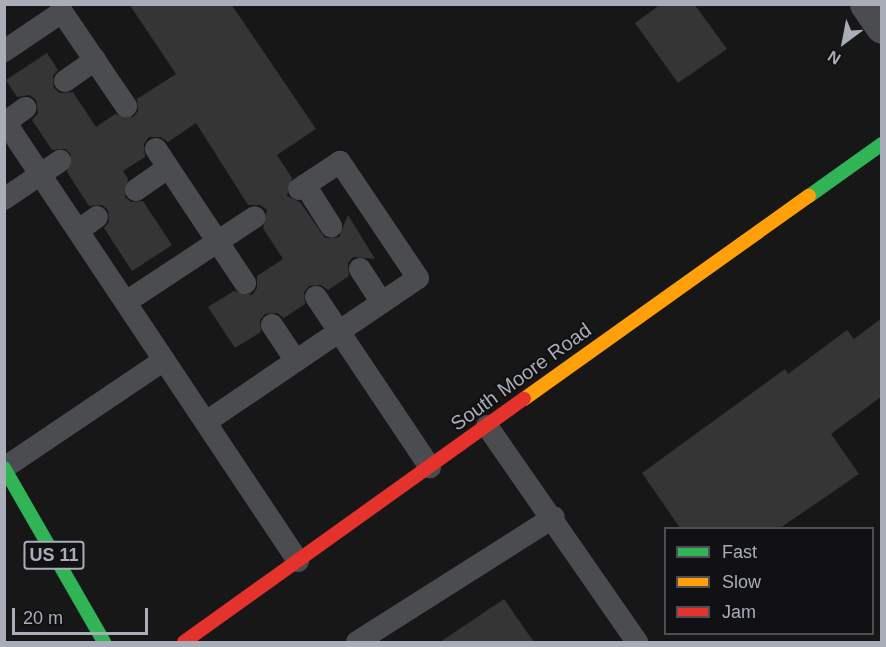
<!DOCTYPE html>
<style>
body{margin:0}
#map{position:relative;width:886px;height:647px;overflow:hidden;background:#171717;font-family:Arial,sans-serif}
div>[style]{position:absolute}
.building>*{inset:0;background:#353536}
.lane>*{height:22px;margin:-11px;padding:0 11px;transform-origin:11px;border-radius:11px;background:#4b4c50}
.street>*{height:33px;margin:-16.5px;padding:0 16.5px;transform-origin:16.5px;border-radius:16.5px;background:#4b4c50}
.fast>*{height:14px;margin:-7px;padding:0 7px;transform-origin:7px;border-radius:7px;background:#30b455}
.slow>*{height:14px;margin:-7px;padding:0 7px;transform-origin:7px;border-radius:7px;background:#ff9f0a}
.jam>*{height:14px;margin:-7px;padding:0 7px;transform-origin:7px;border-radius:7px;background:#e5322d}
span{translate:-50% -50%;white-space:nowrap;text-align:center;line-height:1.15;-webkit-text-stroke:4.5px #111113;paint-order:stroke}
.shield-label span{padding:2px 4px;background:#111113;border:2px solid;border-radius:4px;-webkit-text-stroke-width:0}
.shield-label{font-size:18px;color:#a8adb8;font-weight:700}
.street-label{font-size:20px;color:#a8adb8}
.frame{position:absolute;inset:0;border:6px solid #a8adb8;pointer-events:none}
.legend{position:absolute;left:664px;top:527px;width:210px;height:108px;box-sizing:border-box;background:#111113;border:2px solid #4d4f55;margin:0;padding:8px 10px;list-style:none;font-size:18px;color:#a8adb8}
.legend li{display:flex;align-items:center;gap:12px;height:30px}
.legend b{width:30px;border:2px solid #4d4f55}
.north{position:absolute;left:814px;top:12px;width:60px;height:60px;-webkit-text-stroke:4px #111113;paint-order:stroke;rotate:212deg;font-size:16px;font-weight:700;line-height:24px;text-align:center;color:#a8adb8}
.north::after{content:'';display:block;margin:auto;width:21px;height:27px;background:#a8adb8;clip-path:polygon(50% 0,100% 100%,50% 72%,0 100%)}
.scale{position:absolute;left:12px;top:608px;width:136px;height:27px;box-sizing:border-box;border:3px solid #a8adb8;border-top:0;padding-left:8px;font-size:18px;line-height:21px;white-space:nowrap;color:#a8adb8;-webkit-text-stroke:4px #111113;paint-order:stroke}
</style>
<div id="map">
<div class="building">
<div style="clip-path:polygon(129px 4px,231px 4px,316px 129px,277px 155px,292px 178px,287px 196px,300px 202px,325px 238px,339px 237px,348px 215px,375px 259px,353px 257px,348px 263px,349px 276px,328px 290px,321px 285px,309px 286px,304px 292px,305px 304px,284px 318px,277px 313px,265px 314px,260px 320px,261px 332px,235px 348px,208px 307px,234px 291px,252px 295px,257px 288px,257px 276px,283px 259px,263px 228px,267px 210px,260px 205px,248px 205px,196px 123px,168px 142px,161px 137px,149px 137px,144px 144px,145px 157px,123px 171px,128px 179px,125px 197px,131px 202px,143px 201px,172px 245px,132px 271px,104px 228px,109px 222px,108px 210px,102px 205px,89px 206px,67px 172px,71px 154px,65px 149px,52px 150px,32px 120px,38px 113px,36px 100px,30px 95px,17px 97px,6px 80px,47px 53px,58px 70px,53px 76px,54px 88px,60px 93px,73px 92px,96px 127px,115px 114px,133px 117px,138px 111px,137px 99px,176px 74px)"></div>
<div style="clip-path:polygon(661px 4px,694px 4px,727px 49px,678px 83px,635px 23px)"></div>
<div style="clip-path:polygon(882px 318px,882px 396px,831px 434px,859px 474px,780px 528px,680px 528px,642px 473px,785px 369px,788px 374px,847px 330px,854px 339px)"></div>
<div style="clip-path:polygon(504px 599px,534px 642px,440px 642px)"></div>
</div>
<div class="lane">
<div style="left:4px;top:51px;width:70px;rotate:-33.9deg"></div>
<div style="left:62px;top:12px;width:114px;rotate:55.8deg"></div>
<div style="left:65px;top:81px;width:37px;rotate:-35deg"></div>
<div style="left:4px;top:120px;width:530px;rotate:56.31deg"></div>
<div style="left:6px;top:122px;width:24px;rotate:-36deg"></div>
<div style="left:156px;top:149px;width:161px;rotate:56.4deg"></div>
<div style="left:305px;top:185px;width:49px;rotate:57.6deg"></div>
<div style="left:136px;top:190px;width:39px;rotate:-35deg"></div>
<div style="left:4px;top:199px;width:68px;rotate:-34.2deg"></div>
<div style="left:79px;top:230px;width:22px;rotate:-36deg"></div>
<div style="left:360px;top:269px;width:40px;rotate:57.1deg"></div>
<div style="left:316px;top:297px;width:205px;rotate:56.2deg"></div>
<div style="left:126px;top:302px;width:154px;rotate:-33.4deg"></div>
<div style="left:272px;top:325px;width:43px;rotate:56.3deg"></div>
<div style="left:206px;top:422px;width:256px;rotate:-34.2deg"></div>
<div style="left:418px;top:278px;width:140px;rotate:-123.9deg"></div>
<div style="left:340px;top:162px;width:49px;rotate:146.6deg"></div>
<div style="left:487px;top:426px;width:263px;rotate:55.2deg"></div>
<div style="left:4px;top:468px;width:193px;rotate:-34deg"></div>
<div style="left:357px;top:642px;width:233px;rotate:-32.4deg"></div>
</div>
<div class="street">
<div style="left:866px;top:4px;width:28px;rotate:55deg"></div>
</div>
<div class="fast">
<div style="left:809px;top:196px;width:90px;rotate:-35.5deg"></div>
<div style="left:4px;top:468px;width:201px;rotate:60.1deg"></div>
</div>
<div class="slow">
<div style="left:524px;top:399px;width:350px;rotate:-35.5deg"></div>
</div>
<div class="jam">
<div style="left:184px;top:642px;width:418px;rotate:-35.6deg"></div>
</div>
<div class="shield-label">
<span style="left:54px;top:555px">US 11</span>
</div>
<div class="street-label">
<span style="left:521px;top:377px;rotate:-36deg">South Moore Road</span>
</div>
<div class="frame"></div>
<ul class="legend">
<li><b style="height:8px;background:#30b455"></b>Fast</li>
<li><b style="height:8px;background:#ff9f0a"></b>Slow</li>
<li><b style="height:8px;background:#e5322d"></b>Jam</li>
</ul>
<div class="north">N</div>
<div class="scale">20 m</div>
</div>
